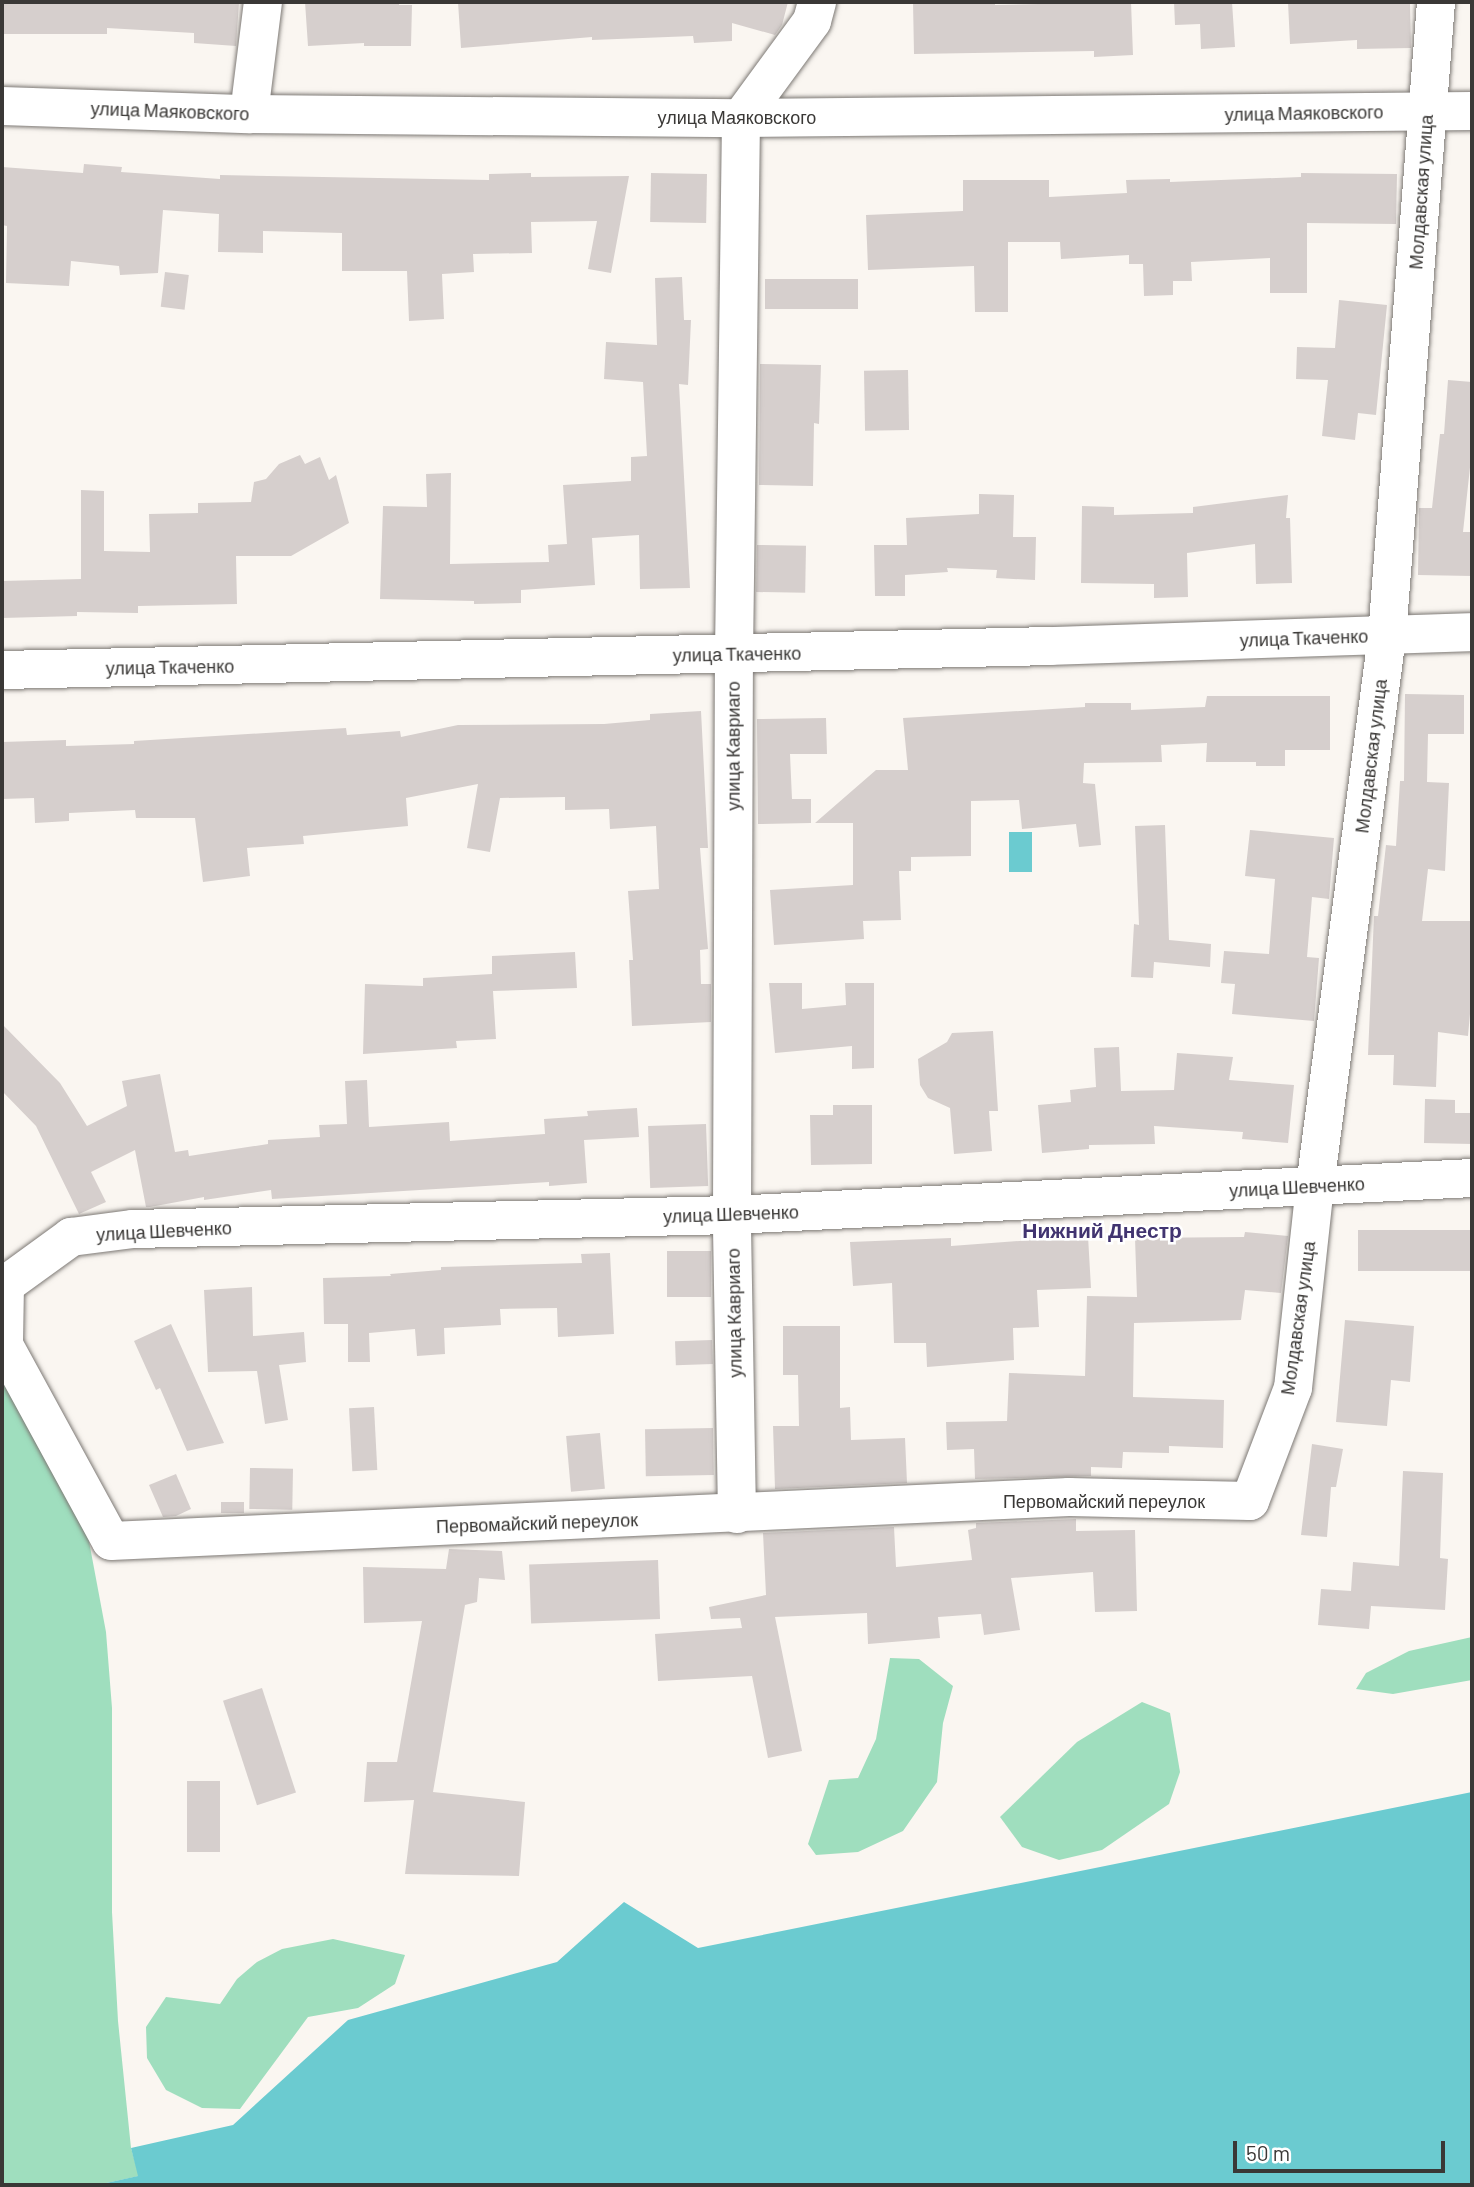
<!DOCTYPE html>
<meta charset="utf-8">
<style>
body{margin:0}
#map{position:relative;width:1474px;height:2187px;overflow:hidden;background:#faf6f1;font-family:Barlow,sans-serif}
div>[style]{position:absolute}
.green>*{inset:0;background:#9fdebe}
.water>*{inset:0;background:#6bcbd0;transform-origin:0 0}
.building>*{inset:0;background:#d6cfcd;transform-origin:0 0}
.roads{filter:drop-shadow(0 0 2px #7d7975) drop-shadow(0 0 2px #7d7975)}
.minor>*{height:38px;margin:-19px;padding:0 19px;transform-origin:19px;border-radius:19px;background:#fff}
span{translate:-50% -50%;white-space:nowrap;text-align:center;line-height:1.15;-webkit-text-stroke:5px #fff;paint-order:stroke}
.street-label{font-size:18px;color:#3a3836}
.quarter-label{font-size:21px;color:#413470;font-weight:700}
.frame{position:absolute;inset:0;border:4px solid #3a3836;pointer-events:none}
.scale{position:absolute;left:1233px;top:2141px;width:212px;height:32px;box-sizing:border-box;border:4px solid #3a3836;border-top:0;padding-left:9px;font-size:21px;line-height:24px;white-space:nowrap;color:#3a3836;-webkit-text-stroke:5px #fff;paint-order:stroke}
</style>
<div id="map">
<div class="green">
<div style="clip-path:polygon(2px 1369px,82px 1504px,106px 1632px,112px 1708px,112px 1912px,118px 2021px,131px 2148px,139px 2176px,97px 2185px,2px 2185px)"></div>
<div style="clip-path:polygon(1472px 1637px,1472px 1680px,1393px 1694px,1356px 1689px,1366px 1673px,1409px 1651px)"></div>
<div style="clip-path:polygon(890px 1658px,919px 1659px,953px 1686px,943px 1723px,937px 1782px,903px 1831px,858px 1852px,816px 1855px,808px 1844px,829px 1780px,858px 1778px,876px 1739px)"></div>
<div style="clip-path:polygon(1142px 1702px,1170px 1713px,1180px 1772px,1169px 1804px,1102px 1850px,1059px 1860px,1022px 1847px,1000px 1817px,1077px 1742px)"></div>
<div style="clip-path:polygon(333px 1939px,405px 1955px,395px 1984px,358px 2008px,308px 2017px,240px 2109px,202px 2108px,166px 2090px,147px 2058px,146px 2027px,166px 1997px,220px 2004px,237px 1979px,257px 1962px,282px 1949px)"></div>
</div>
<div class="water">
<div style="left:1009px;top:832px;width:23px;height:40px"></div>
<div style="clip-path:polygon(1472px 1792px,1472px 2185px,97px 2185px,138px 2176px,131px 2148px,233px 2125px,348px 2020px,557px 1962px,624px 1902px,698px 1948px)"></div>
</div>
<div class="building">
<div style="clip-path:polygon(2px 2px,239px 2px,236px 46px,194px 43px,194px 33px,107px 28px,107px 34px,2px 34px)"></div>
<div style="clip-path:polygon(305px 2px,399px 2px,399px 5px,412px 5px,411px 46px,364px 46px,364px 43px,308px 46px)"></div>
<div style="clip-path:polygon(458px 2px,788px 2px,782px 25px,775px 35px,732px 23px,732px 41px,694px 43px,693px 36px,592px 40px,592px 37px,461px 48px)"></div>
<div style="clip-path:polygon(913px 2px,995px 2px,995px 5px,1131px 2px,1133px 55px,1094px 57px,1094px 51px,914px 54px)"></div>
<div style="clip-path:polygon(1174px 2px,1232px 2px,1235px 47px,1201px 49px,1200px 24px,1175px 25px)"></div>
<div style="clip-path:polygon(1288px 2px,1410px 2px,1411px 48px,1357px 49px,1357px 40px,1290px 44px)"></div>
<div style="clip-path:polygon(84px 164px,122px 167px,121px 172px,220px 179px,220px 175px,489px 180px,489px 174px,531px 173px,531px 177px,629px 176px,611px 273px,588px 269px,597px 221px,531px 222px,532px 253px,473px 254px,474px 272px,442px 274px,444px 319px,409px 321px,407px 271px,342px 271px,342px 233px,263px 231px,263px 253px,218px 252px,219px 214px,163px 210px,158px 273px,120px 275px,119px 266px,71px 261px,69px 286px,6px 283px,7px 226px,2px 225px,2px 167px,83px 173px)"></div>
<div style="left:651px;top:173px;width:56px;height:49px;rotate:1deg"></div>
<div style="clip-path:polygon(1301px 173px,1397px 174px,1396px 224px,1307px 223px,1307px 293px,1270px 293px,1270px 258px,1191px 262px,1192px 281px,1173px 281px,1173px 295px,1144px 296px,1143px 264px,1129px 264px,1129px 255px,1061px 259px,1060px 242px,1008px 242px,1008px 312px,975px 312px,974px 266px,868px 270px,866px 215px,963px 211px,963px 180px,1049px 180px,1049px 197px,1127px 193px,1126px 180px,1170px 179px,1170px 182px,1301px 177px)"></div>
<div style="left:165px;top:272px;width:24px;height:35px;rotate:7deg"></div>
<div style="clip-path:polygon(682px 277px,684px 320px,691px 320px,688px 385px,679px 384px,690px 588px,640px 589px,639px 535px,592px 538px,595px 585px,521px 590px,521px 603px,474px 604px,474px 601px,380px 599px,383px 506px,427px 507px,426px 474px,451px 473px,450px 564px,549px 562px,548px 545px,567px 544px,563px 485px,631px 481px,631px 457px,647px 456px,643px 382px,604px 379px,606px 342px,657px 345px,655px 278px)"></div>
<div style="left:765px;top:279px;width:93px;height:30px"></div>
<div style="clip-path:polygon(1339px 300px,1387px 305px,1376px 415px,1358px 413px,1355px 440px,1322px 436px,1328px 380px,1296px 379px,1297px 347px,1335px 348px)"></div>
<div style="clip-path:polygon(760px 364px,821px 365px,819px 424px,814px 423px,813px 486px,759px 485px)"></div>
<div style="left:908px;top:370px;width:60px;height:44px;rotate:89deg"></div>
<div style="clip-path:polygon(1448px 380px,1472px 382px,1472px 449px,1463px 532px,1472px 532px,1472px 576px,1418px 575px,1419px 508px,1432px 508px,1440px 434px,1444px 434px)"></div>
<div style="clip-path:polygon(300px 455px,305px 464px,320px 457px,329px 480px,336px 475px,349px 523px,291px 556px,236px 556px,237px 604px,138px 606px,138px 613px,77px 612px,77px 616px,2px 618px,2px 581px,81px 579px,81px 490px,104px 491px,104px 551px,150px 552px,149px 514px,198px 513px,198px 503px,251px 502px,254px 482px,266px 479px,279px 464px)"></div>
<div style="clip-path:polygon(979px 494px,1014px 495px,1013px 537px,1036px 537px,1035px 580px,996px 578px,997px 570px,947px 568px,948px 572px,905px 575px,905px 596px,875px 596px,874px 545px,907px 545px,906px 518px,979px 514px)"></div>
<div style="clip-path:polygon(1288px 495px,1286px 518px,1290px 518px,1292px 583px,1256px 584px,1255px 544px,1187px 553px,1188px 597px,1154px 598px,1154px 584px,1081px 583px,1082px 506px,1114px 507px,1114px 515px,1193px 513px,1193px 507px)"></div>
<div style="left:757px;top:545px;width:49px;height:47px;rotate:1deg"></div>
<div style="clip-path:polygon(1405px 694px,1464px 695px,1464px 734px,1428px 734px,1427px 782px,1449px 783px,1445px 871px,1428px 869px,1422px 921px,1472px 921px,1472px 992px,1468px 1036px,1438px 1032px,1436px 1087px,1393px 1085px,1394px 1055px,1368px 1055px,1374px 916px,1378px 916px,1386px 845px,1396px 846px,1400px 781px,1404px 781px)"></div>
<div style="clip-path:polygon(1207px 696px,1330px 696px,1330px 750px,1285px 750px,1285px 766px,1256px 766px,1256px 762px,1206px 762px,1207px 743px,1161px 745px,1162px 762px,1084px 763px,1083px 783px,1095px 784px,1101px 845px,1079px 847px,1076px 824px,1022px 829px,1019px 800px,971px 801px,971px 856px,911px 857px,911px 871px,899px 871px,901px 920px,863px 921px,864px 939px,774px 945px,770px 890px,853px 885px,853px 823px,815px 823px,876px 770px,908px 770px,903px 718px,1085px 707px,1085px 703px,1131px 703px,1131px 710px,1205px 707px)"></div>
<div style="clip-path:polygon(701px 711px,708px 848px,700px 848px,708px 949px,700px 950px,701px 984px,711px 984px,711px 1022px,632px 1026px,629px 960px,633px 960px,628px 891px,659px 889px,656px 826px,610px 829px,609px 809px,565px 810px,565px 797px,500px 798px,490px 852px,467px 848px,478px 784px,406px 798px,408px 826px,303px 836px,304px 844px,247px 848px,250px 876px,203px 882px,195px 818px,136px 818px,135px 810px,69px 813px,69px 821px,35px 823px,34px 798px,2px 799px,2px 742px,66px 740px,66px 746px,134px 744px,134px 741px,346px 728px,347px 735px,400px 731px,401px 737px,458px 725px,604px 724px,650px 720px,650px 714px)"></div>
<div style="clip-path:polygon(826px 718px,827px 754px,790px 754px,792px 799px,811px 799px,811px 823px,758px 824px,757px 719px)"></div>
<div style="clip-path:polygon(1165px 825px,1169px 940px,1211px 944px,1210px 967px,1154px 962px,1153px 978px,1131px 977px,1134px 924px,1139px 925px,1135px 826px)"></div>
<div style="clip-path:polygon(1250px 830px,1334px 838px,1329px 899px,1312px 897px,1307px 957px,1319px 958px,1314px 1021px,1232px 1014px,1235px 984px,1221px 983px,1224px 951px,1269px 954px,1275px 879px,1245px 876px)"></div>
<div style="clip-path:polygon(575px 952px,577px 988px,493px 991px,496px 1039px,456px 1041px,457px 1048px,363px 1054px,365px 984px,423px 986px,423px 978px,492px 974px,492px 956px)"></div>
<div style="clip-path:polygon(769px 983px,802px 983px,802px 1009px,846px 1005px,845px 983px,874px 983px,874px 1068px,852px 1069px,852px 1046px,775px 1053px)"></div>
<div style="clip-path:polygon(2px 1024px,60px 1083px,87px 1126px,127px 1106px,122px 1081px,160px 1074px,175px 1152px,188px 1150px,189px 1156px,268px 1144px,268px 1140px,320px 1137px,319px 1125px,347px 1124px,345px 1081px,367px 1080px,369px 1127px,449px 1122px,450px 1141px,545px 1134px,544px 1119px,588px 1116px,587px 1111px,637px 1108px,639px 1137px,584px 1140px,587px 1183px,549px 1186px,549px 1182px,272px 1199px,271px 1190px,204px 1200px,204px 1197px,150px 1207px,146px 1207px,135px 1150px,91px 1172px,106px 1202px,79px 1214px,36px 1126px,2px 1091px)"></div>
<div style="clip-path:polygon(993px 1031px,998px 1111px,989px 1111px,992px 1151px,954px 1154px,950px 1108px,928px 1098px,920px 1085px,918px 1059px,947px 1042px,952px 1033px)"></div>
<div style="clip-path:polygon(1119px 1047px,1121px 1091px,1174px 1090px,1177px 1053px,1233px 1057px,1229px 1080px,1294px 1085px,1288px 1143px,1242px 1139px,1243px 1132px,1154px 1126px,1155px 1144px,1089px 1145px,1089px 1149px,1042px 1153px,1038px 1105px,1071px 1102px,1070px 1090px,1096px 1087px,1094px 1048px)"></div>
<div style="clip-path:polygon(1425px 1099px,1455px 1100px,1455px 1113px,1472px 1113px,1472px 1144px,1424px 1143px)"></div>
<div style="clip-path:polygon(833px 1105px,872px 1105px,872px 1164px,811px 1165px,810px 1115px,833px 1115px)"></div>
<div style="left:706px;top:1124px;width:62px;height:58px;rotate:88deg"></div>
<div style="left:1358px;top:1230px;width:114px;height:41px"></div>
<div style="clip-path:polygon(1245px 1232px,1288px 1236px,1281px 1293px,1245px 1290px,1241px 1320px,1134px 1323px,1133px 1397px,1224px 1400px,1223px 1448px,1169px 1446px,1169px 1453px,1123px 1452px,1122px 1468px,1091px 1467px,1091px 1476px,975px 1479px,974px 1449px,947px 1450px,946px 1422px,1007px 1421px,1009px 1373px,1085px 1376px,1087px 1296px,1137px 1297px,1135px 1238px,1244px 1237px)"></div>
<div style="clip-path:polygon(1088px 1236px,1091px 1288px,1037px 1290px,1039px 1327px,1013px 1328px,1014px 1360px,927px 1367px,926px 1343px,894px 1343px,892px 1283px,853px 1286px,850px 1242px,951px 1238px,951px 1246px)"></div>
<div style="left:711px;top:1251px;width:46px;height:44px;rotate:90deg"></div>
<div style="clip-path:polygon(610px 1253px,614px 1334px,558px 1337px,557px 1308px,500px 1309px,501px 1325px,444px 1328px,445px 1354px,417px 1356px,415px 1329px,369px 1333px,370px 1362px,348px 1362px,348px 1324px,324px 1324px,323px 1278px,391px 1276px,390px 1274px,441px 1270px,441px 1267px,582px 1263px,581px 1254px)"></div>
<div style="clip-path:polygon(252px 1287px,253px 1336px,304px 1332px,306px 1362px,279px 1365px,288px 1420px,265px 1424px,257px 1371px,208px 1372px,204px 1290px)"></div>
<div style="clip-path:polygon(1345px 1320px,1414px 1326px,1410px 1382px,1391px 1380px,1387px 1426px,1336px 1422px)"></div>
<div style="clip-path:polygon(171px 1324px,224px 1443px,187px 1451px,160px 1388px,156px 1390px,134px 1341px)"></div>
<div style="clip-path:polygon(783px 1326px,840px 1326px,840px 1408px,850px 1407px,851px 1440px,905px 1438px,907px 1483px,775px 1489px,773px 1426px,799px 1426px,798px 1375px,783px 1375px)"></div>
<div style="left:712px;top:1340px;width:24px;height:37px;rotate:88deg"></div>
<div style="left:374px;top:1407px;width:63px;height:25px;rotate:87deg"></div>
<div style="left:713px;top:1428px;width:47px;height:68px;rotate:89deg"></div>
<div style="left:600px;top:1433px;width:56px;height:34px;rotate:85deg"></div>
<div style="clip-path:polygon(1312px 1444px,1343px 1449px,1336px 1487px,1331px 1487px,1327px 1537px,1301px 1535px)"></div>
<div style="left:250px;top:1468px;width:43px;height:41px;rotate:1deg"></div>
<div style="clip-path:polygon(1403px 1471px,1443px 1473px,1440px 1558px,1448px 1559px,1445px 1610px,1371px 1606px,1369px 1629px,1318px 1625px,1321px 1589px,1351px 1591px,1353px 1562px,1399px 1566px)"></div>
<div style="clip-path:polygon(176px 1474px,191px 1509px,176px 1516px,163px 1517px,149px 1485px)"></div>
<div style="left:244px;top:1502px;width:11px;height:23px;rotate:90deg"></div>
<div style="clip-path:polygon(1076px 1519px,1076px 1531px,1135px 1530px,1137px 1611px,1095px 1612px,1093px 1572px,1011px 1578px,1020px 1630px,984px 1635px,981px 1614px,938px 1617px,940px 1638px,868px 1644px,867px 1613px,775px 1617px,802px 1751px,768px 1758px,752px 1676px,658px 1681px,655px 1634px,742px 1628px,740px 1618px,711px 1619px,709px 1607px,766px 1595px,763px 1533px,894px 1527px,896px 1567px,972px 1560px,968px 1530px,976px 1528px,976px 1523px)"></div>
<div style="clip-path:polygon(449px 1549px,502px 1551px,505px 1580px,479px 1578px,477px 1602px,465px 1605px,433px 1792px,525px 1802px,519px 1876px,405px 1874px,414px 1800px,364px 1802px,367px 1762px,397px 1762px,422px 1621px,364px 1623px,363px 1567px,446px 1569px)"></div>
<div style="left:658px;top:1560px;width:59px;height:129px;rotate:88deg"></div>
<div style="left:262px;top:1688px;width:110px;height:41px;rotate:72deg"></div>
<div style="left:187px;top:1781px;width:33px;height:71px"></div>
</div>
<div class="roads">
<div class="minor">
<div style="left:2px;top:106px;width:247px;rotate:1.9deg"></div>
<div style="left:249px;top:114px;width:492px;rotate:0.5deg"></div>
<div style="left:741px;top:118px;width:731px;rotate:-0.55deg"></div>
<div style="left:249px;top:114px;width:113px;rotate:-82.9deg"></div>
<div style="left:2px;top:670px;width:1049px;rotate:-1.31deg"></div>
<div style="left:1051px;top:646px;width:421px;rotate:-1.9deg"></div>
<div style="left:5px;top:1285px;width:60px;rotate:91deg"></div>
<div style="left:4px;top:1345px;width:223px;rotate:61.4deg"></div>
<div style="left:111px;top:1541px;width:959px;rotate:-2.63deg"></div>
<div style="left:1069px;top:1497px;width:181px;rotate:1.3deg"></div>
<div style="left:1250px;top:1501px;width:121px;rotate:-69.2deg"></div>
<div style="left:1293px;top:1388px;width:203px;rotate:-83.8deg"></div>
<div style="left:1315px;top:1186px;width:555px;rotate:-82.54deg"></div>
<div style="left:1387px;top:636px;width:636px;rotate:-85.58deg"></div>
<div style="left:5px;top:1285px;width:82px;rotate:-36deg"></div>
<div style="left:71px;top:1237px;width:63px;rotate:-7.4deg"></div>
<div style="left:133px;top:1229px;width:599px;rotate:-1.34deg"></div>
<div style="left:732px;top:1215px;width:741px;rotate:-2.86deg"></div>
<div style="left:737px;top:1514px;width:299px;rotate:-91deg"></div>
<div style="left:732px;top:1215px;width:561px;rotate:-89.8deg"></div>
<div style="left:734px;top:654px;width:536px;rotate:-89.25deg"></div>
<div style="left:741px;top:118px;width:120px;rotate:-53.8deg"></div>
<div style="left:812px;top:21px;width:20px;rotate:-75deg"></div>
</div>
</div>
<div class="street-label">
<span style="left:170px;top:111px;rotate:2deg">улица Маяковского</span>
<span style="left:1304px;top:113px;rotate:-1deg">улица Маяковского</span>
<span style="left:737px;top:117px">улица Маяковского</span>
<span style="left:1421px;top:192px;rotate:-86deg">Молдавская улица</span>
<span style="left:1304px;top:638px;rotate:-2deg">улица Ткаченко</span>
<span style="left:737px;top:654px;rotate:-1deg">улица Ткаченко</span>
<span style="left:170px;top:667px;rotate:-1deg">улица Ткаченко</span>
<span style="left:733px;top:746px;rotate:-90deg">улица Кавриаго</span>
<span style="left:1371px;top:756px;rotate:-83deg">Молдавская улица</span>
<span style="left:1297px;top:1187px;rotate:-3deg">улица Шевченко</span>
<span style="left:731px;top:1214px;rotate:-2deg">улица Шевченко</span>
<span style="left:164px;top:1231px;rotate:-3deg">улица Шевченко</span>
<span style="left:734px;top:1313px;rotate:-91deg">улица Кавриаго</span>
<span style="left:1298px;top:1318px;rotate:-82deg">Молдавская улица</span>
<span style="left:1104px;top:1501px">Первомайский переулок</span>
<span style="left:537px;top:1523px;rotate:-2deg">Первомайский переулок</span>
</div>
<div class="quarter-label">
<span style="left:1102px;top:1230px">Нижний Днестр</span>
</div>
<div class="frame"></div>
<div class="scale">50 m</div>
</div>
